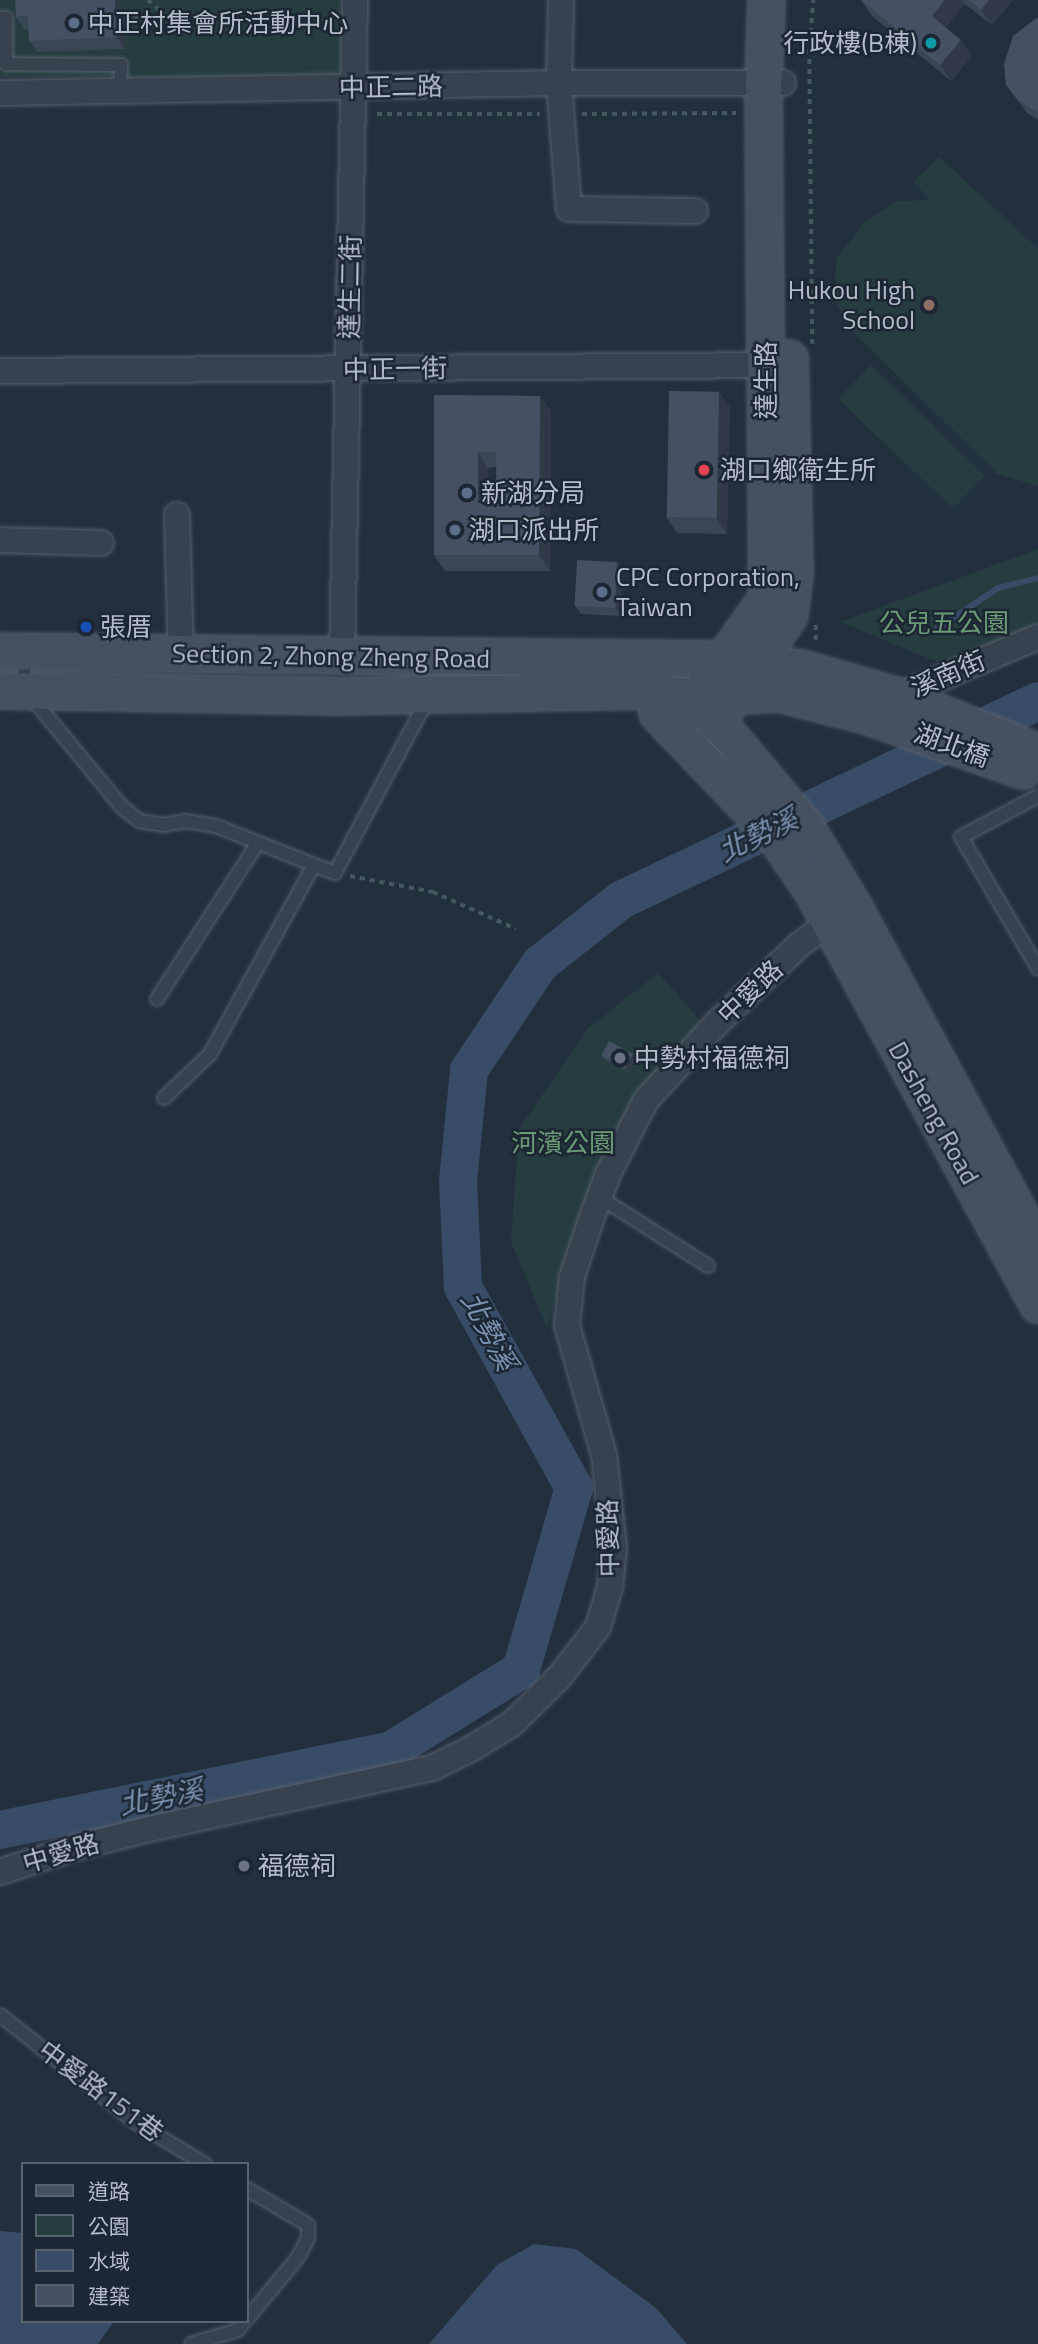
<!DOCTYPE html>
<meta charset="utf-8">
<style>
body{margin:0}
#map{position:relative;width:1038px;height:2344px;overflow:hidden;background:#242f3e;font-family:"Titillium Web","Noto Sans TC",sans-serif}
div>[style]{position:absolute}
.green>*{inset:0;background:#263c3f;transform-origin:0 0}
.water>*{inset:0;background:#394c67}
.stream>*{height:6px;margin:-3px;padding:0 3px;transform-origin:3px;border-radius:3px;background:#394c67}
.river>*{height:38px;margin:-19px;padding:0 19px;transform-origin:19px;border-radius:19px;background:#394c67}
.path>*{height:3.5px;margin-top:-1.75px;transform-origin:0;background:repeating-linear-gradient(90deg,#44595c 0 5px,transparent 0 10px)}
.roads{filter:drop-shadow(0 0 2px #565f6c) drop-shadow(0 0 2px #565f6c)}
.lane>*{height:12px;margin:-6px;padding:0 6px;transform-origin:6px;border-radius:6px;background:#38414e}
.street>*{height:24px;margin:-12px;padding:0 12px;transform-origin:12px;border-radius:12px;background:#38414e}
.secondary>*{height:35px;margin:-17.5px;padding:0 17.5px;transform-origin:17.5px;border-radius:17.5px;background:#465061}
.wall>*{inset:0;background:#3b4654}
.shaded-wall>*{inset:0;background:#303945}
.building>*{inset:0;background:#455162;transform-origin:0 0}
.dots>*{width:19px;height:19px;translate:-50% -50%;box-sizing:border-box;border:4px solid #1d2633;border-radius:50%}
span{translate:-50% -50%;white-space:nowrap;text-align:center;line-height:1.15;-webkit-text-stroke:5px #1d2633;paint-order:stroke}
.poi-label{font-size:26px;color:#b4bcc9}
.left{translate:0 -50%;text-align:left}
.right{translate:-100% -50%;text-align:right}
.street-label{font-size:26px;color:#b4bcc9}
.park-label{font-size:26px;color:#6b9a76}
.water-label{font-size:28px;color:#7c92b1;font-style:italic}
.legend{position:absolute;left:21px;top:2162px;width:228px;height:161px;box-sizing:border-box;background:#1d2633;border:2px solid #59626f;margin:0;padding:9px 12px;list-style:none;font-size:21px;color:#b4bcc9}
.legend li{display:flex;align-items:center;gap:14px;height:35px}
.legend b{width:35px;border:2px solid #59626f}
</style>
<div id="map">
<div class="green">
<div style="left:0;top:0;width:341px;height:77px"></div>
<div style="clip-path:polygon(939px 157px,1038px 248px,1038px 486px,997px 474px,845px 324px,834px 295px,837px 257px,866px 221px,897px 201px,930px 200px,913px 182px)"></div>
<div style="left:871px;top:365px;width:159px;height:47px;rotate:44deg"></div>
<div style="clip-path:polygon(1038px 549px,1038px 625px,942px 664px,840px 622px)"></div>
<div style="clip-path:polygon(658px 973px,702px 1022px,589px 1194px,547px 1328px,511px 1242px,519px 1129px,588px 1028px)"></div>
</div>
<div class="water">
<div style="clip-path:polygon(0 2231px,23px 2233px,23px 2321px,114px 2321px,98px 2344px,0 2344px)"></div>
<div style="clip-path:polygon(534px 2244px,576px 2249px,656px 2308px,687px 2344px,429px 2344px,497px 2265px)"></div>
</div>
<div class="stream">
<div style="left:932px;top:632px;width:79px;rotate:-33.7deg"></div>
<div style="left:998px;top:588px;width:41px;rotate:-14deg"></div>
</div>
<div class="river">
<div style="left:0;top:1830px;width:398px;rotate:-11.5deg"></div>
<div style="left:390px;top:1751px;width:154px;rotate:-31.7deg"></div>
<div style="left:521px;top:1670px;width:190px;rotate:-73.8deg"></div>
<div style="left:574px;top:1488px;width:230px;rotate:-118.9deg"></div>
<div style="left:463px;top:1287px;width:106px;rotate:-92.7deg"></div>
<div style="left:458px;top:1181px;width:112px;rotate:-84.3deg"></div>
<div style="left:469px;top:1070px;width:128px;rotate:-56.2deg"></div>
<div style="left:540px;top:964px;width:103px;rotate:-38.3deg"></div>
<div style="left:621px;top:900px;width:462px;rotate:-25.5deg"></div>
</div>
<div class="path">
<div style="left:148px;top:0;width:25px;rotate:42deg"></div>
<div style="left:167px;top:17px;width:39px;rotate:13deg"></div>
<div style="left:123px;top:18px;width:44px;rotate:-1.3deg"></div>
<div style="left:377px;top:114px;width:163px"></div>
<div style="left:582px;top:114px;width:154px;rotate:-0.4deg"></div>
<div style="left:812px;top:344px;width:291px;rotate:-90.6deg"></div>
<div style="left:809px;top:53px;width:53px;rotate:-85.7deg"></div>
<div style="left:816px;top:625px;width:15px;rotate:90deg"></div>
<div style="left:350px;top:876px;width:85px;rotate:10.9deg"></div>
<div style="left:433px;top:892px;width:91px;rotate:24deg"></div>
</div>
<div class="roads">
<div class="lane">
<div style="left:0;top:18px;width:6px"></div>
<div style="left:6px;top:18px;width:46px;rotate:90deg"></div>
<div style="left:6px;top:64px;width:115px;rotate:0.5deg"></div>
<div style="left:121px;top:65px;width:26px;rotate:92deg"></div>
<div style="left:23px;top:652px;width:39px;rotate:86deg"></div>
<div style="left:26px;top:691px;width:151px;rotate:50.4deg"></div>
<div style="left:122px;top:807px;width:22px;rotate:39deg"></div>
<div style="left:139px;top:821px;width:24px;rotate:9deg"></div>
<div style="left:163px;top:825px;width:22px;rotate:-10deg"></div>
<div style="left:185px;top:821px;width:31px;rotate:9deg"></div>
<div style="left:216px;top:826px;width:128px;rotate:21.6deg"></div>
<div style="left:335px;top:873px;width:198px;rotate:-62deg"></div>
<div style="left:1038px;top:796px;width:87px;rotate:152deg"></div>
<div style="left:961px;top:837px;width:152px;rotate:59.6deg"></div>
<div style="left:157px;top:999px;width:186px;rotate:-57.1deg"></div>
<div style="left:164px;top:1098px;width:64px;rotate:-43.7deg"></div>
<div style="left:210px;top:1054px;width:216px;rotate:-61.2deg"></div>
<div style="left:599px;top:1197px;width:129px;rotate:32.3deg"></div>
<div style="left:0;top:2015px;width:172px;rotate:38.4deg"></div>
<div style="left:135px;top:2122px;width:82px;rotate:31deg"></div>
<div style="left:247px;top:2189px;width:71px;rotate:30.5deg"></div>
<div style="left:308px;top:2225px;width:13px;rotate:90deg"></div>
<div style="left:308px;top:2238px;width:20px;rotate:117deg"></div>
<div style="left:299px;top:2256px;width:82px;rotate:129.5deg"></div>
<div style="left:191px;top:2344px;width:49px;rotate:-16.6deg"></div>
<div style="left:238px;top:2330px;width:11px;rotate:-56deg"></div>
</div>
<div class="street">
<div style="left:561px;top:0;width:83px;rotate:91.4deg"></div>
<div style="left:559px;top:83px;width:126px;rotate:85.5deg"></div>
<div style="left:569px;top:209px;width:126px;rotate:0.9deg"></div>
<div style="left:0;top:93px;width:559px;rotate:-1.02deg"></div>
<div style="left:559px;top:83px;width:224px"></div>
<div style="left:0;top:371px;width:782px;rotate:-0.44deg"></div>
<div style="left:177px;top:515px;width:139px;rotate:88.4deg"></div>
<div style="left:0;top:540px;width:101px;rotate:1.7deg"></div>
<div style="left:342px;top:657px;width:657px;rotate:-88.87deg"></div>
<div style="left:898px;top:696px;width:152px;rotate:-22.9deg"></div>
<div style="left:0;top:1872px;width:78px;rotate:-18deg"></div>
<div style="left:74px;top:1848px;width:77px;rotate:-14.2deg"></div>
<div style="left:149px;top:1829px;width:289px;rotate:-12.2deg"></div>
<div style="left:432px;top:1768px;width:43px;rotate:-26deg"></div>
<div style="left:471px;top:1749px;width:49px;rotate:-31.8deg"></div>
<div style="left:513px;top:1723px;width:68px;rotate:-45deg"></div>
<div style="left:561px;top:1675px;width:61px;rotate:-52.4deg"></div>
<div style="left:598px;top:1627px;width:42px;rotate:-73.3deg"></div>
<div style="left:610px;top:1587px;width:39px;rotate:-84deg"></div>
<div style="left:614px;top:1548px;width:94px;rotate:-96.1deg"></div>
<div style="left:604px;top:1455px;width:135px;rotate:-105.9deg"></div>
<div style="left:567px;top:1325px;width:48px;rotate:-84.1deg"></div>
<div style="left:572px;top:1277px;width:66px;rotate:-71.6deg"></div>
<div style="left:593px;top:1214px;width:43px;rotate:-69.4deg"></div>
<div style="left:608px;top:1174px;width:83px;rotate:-62.8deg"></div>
<div style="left:646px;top:1100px;width:108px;rotate:-47.3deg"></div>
<div style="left:719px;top:1021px;width:110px;rotate:-43.5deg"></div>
<div style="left:799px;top:945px;width:53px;rotate:-35.8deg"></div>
</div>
<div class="secondary">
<div style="left:0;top:651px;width:725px;rotate:0.63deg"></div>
<div style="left:725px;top:659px;width:77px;rotate:6.8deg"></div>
<div style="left:801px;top:668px;width:101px;rotate:16.1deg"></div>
<div style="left:898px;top:696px;width:151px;rotate:21.8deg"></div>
<div style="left:0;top:690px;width:331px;rotate:1deg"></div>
<div style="left:331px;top:696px;width:305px;rotate:-1.1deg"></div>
<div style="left:636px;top:690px;width:61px;rotate:6.5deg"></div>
<div style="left:697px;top:697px;width:82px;rotate:-2.8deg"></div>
<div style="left:779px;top:693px;width:90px;rotate:14.2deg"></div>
<div style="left:866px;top:715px;width:166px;rotate:19.3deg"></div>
<div style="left:702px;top:703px;width:160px;rotate:50.1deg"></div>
<div style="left:805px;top:826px;width:96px;rotate:59.1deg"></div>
<div style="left:854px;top:908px;width:387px;rotate:61.6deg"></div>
<div style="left:657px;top:713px;width:170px;rotate:46.2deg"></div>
<div style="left:775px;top:836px;width:68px;rotate:55.8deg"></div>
<div style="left:813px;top:892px;width:470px;rotate:61.4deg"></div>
<div style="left:715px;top:723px;width:131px;rotate:-55.6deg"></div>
<div style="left:789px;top:615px;width:42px;rotate:-83.2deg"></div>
<div style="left:794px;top:573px;width:215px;rotate:-91.3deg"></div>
<div style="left:673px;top:730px;width:163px;rotate:-54.7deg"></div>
<div style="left:767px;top:597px;width:514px;rotate:-90.45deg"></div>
<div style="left:763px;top:83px;width:83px;rotate:-87.9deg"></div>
</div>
</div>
<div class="wall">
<div style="clip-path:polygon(861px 0,1013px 0,992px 25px,965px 4px,946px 27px,972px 56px,951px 81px,872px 16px)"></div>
<div style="clip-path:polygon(123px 9px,125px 49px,37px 52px,29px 41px,29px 29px,24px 29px,16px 17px)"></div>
<div style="clip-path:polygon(1038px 18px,1038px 120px,1027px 113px,1006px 85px)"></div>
<div style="clip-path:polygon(719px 392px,730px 408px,727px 534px,677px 533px,666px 517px)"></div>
<div style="clip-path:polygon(evenodd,434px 395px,540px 396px,551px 411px,550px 571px,445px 571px,434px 555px,434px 395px,496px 467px,497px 503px,489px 503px,488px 468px,496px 467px)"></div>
<div style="clip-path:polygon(617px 562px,623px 570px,621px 616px,581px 614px,575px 606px)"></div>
<div style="clip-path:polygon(633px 1054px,636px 1058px,628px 1072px,604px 1059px,602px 1055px)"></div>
</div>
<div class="shaded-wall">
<div style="clip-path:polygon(115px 0,117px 0,123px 9px,125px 49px,116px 37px)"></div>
<div style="clip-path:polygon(945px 0,963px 0,965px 4px,942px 31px,932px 16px)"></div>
<div style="clip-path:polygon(989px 0,1013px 0,992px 25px,981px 10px)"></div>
<div style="clip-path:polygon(961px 40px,972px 56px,951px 81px,940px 65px)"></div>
<div style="clip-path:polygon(719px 392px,730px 408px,727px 534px,716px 518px)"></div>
<div style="clip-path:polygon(540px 396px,551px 411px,550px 571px,539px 555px)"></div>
<div style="clip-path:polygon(478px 452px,488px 468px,489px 518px,478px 503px)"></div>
<div style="clip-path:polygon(617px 562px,623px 570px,621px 616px,616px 608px)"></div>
<div style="clip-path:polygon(633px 1054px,636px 1058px,628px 1072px,626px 1068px)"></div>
</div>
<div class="building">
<div style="clip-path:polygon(15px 0,115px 0,116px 37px,29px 41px,28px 16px,16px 17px)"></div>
<div style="clip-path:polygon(861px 0,945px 0,932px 16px,961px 40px,940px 65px)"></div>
<div style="clip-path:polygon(969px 0,989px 0,981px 10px)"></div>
<div style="clip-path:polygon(1038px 18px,1038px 113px,1019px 101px,1006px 85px,1004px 64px,1013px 36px,1035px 19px)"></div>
<div style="left:669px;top:391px;width:50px;height:126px;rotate:1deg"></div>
<div style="clip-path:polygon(evenodd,434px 395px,540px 396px,539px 555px,434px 555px,434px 395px,478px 452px,496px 452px,497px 503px,478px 503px,478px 452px)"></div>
<div style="left:577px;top:560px;width:40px;height:46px;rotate:3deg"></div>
<div style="left:609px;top:1041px;width:27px;height:16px;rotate:28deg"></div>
</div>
<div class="dots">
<div style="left:74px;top:23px;background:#5c6f8a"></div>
<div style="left:931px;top:43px;background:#0f9aa8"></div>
<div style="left:929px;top:305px;background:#8d6e63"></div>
<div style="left:704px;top:470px;background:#e0444e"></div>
<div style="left:467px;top:493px;background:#5c6f8a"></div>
<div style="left:455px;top:530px;background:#5c6f8a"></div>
<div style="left:602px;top:592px;background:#5c6f8a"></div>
<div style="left:86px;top:627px;background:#1a4fb4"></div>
<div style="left:620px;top:1058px;background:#6b7280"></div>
<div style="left:244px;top:1866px;background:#6b7280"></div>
</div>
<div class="poi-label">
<span class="left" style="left:88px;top:23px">中正村集會所活動中心</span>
<span class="right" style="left:917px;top:43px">行政樓(B棟)</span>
<span class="right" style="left:915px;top:305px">Hukou High<br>School</span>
<span class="left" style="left:720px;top:470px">湖口鄉衛生所</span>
<span class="left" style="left:481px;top:493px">新湖分局</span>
<span class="left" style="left:469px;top:530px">湖口派出所</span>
<span class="left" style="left:616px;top:592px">CPC Corporation,<br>Taiwan</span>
<span class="left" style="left:100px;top:627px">張厝</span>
<span class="left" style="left:634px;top:1058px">中勢村福德祠</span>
<span class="left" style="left:258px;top:1866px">福德祠</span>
</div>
<div class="street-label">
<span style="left:391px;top:87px;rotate:-1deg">中正二路</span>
<span style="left:350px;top:287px;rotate:-89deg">達生二街</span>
<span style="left:395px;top:369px;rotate:-1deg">中正一街</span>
<span style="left:766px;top:380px;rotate:-90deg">達生路</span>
<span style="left:331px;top:656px;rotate:1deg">Section 2, Zhong Zheng Road</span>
<span style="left:948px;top:674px;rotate:-23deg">溪南街</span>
<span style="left:952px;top:745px;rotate:20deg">湖北橋</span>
<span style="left:750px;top:992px;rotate:-44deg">中愛路</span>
<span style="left:934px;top:1113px;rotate:61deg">Dasheng Road</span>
<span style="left:608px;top:1538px;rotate:-91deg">中愛路</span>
<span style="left:61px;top:1853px;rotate:-16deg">中愛路</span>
<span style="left:101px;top:2091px;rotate:37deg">中愛路151巷</span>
</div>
<div class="park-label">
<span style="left:944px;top:623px">公兒五公園</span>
<span style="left:563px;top:1143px">河濱公園</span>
</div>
<div class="water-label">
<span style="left:758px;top:835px;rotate:-26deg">北勢溪</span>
<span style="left:489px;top:1331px;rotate:62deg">北勢溪</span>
<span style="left:161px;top:1797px;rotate:-11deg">北勢溪</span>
</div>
<ul class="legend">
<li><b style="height:9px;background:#465061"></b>道路</li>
<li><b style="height:19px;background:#263c3f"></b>公園</li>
<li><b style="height:19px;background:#394c67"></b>水域</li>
<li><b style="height:19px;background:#455162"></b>建築</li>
</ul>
</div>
